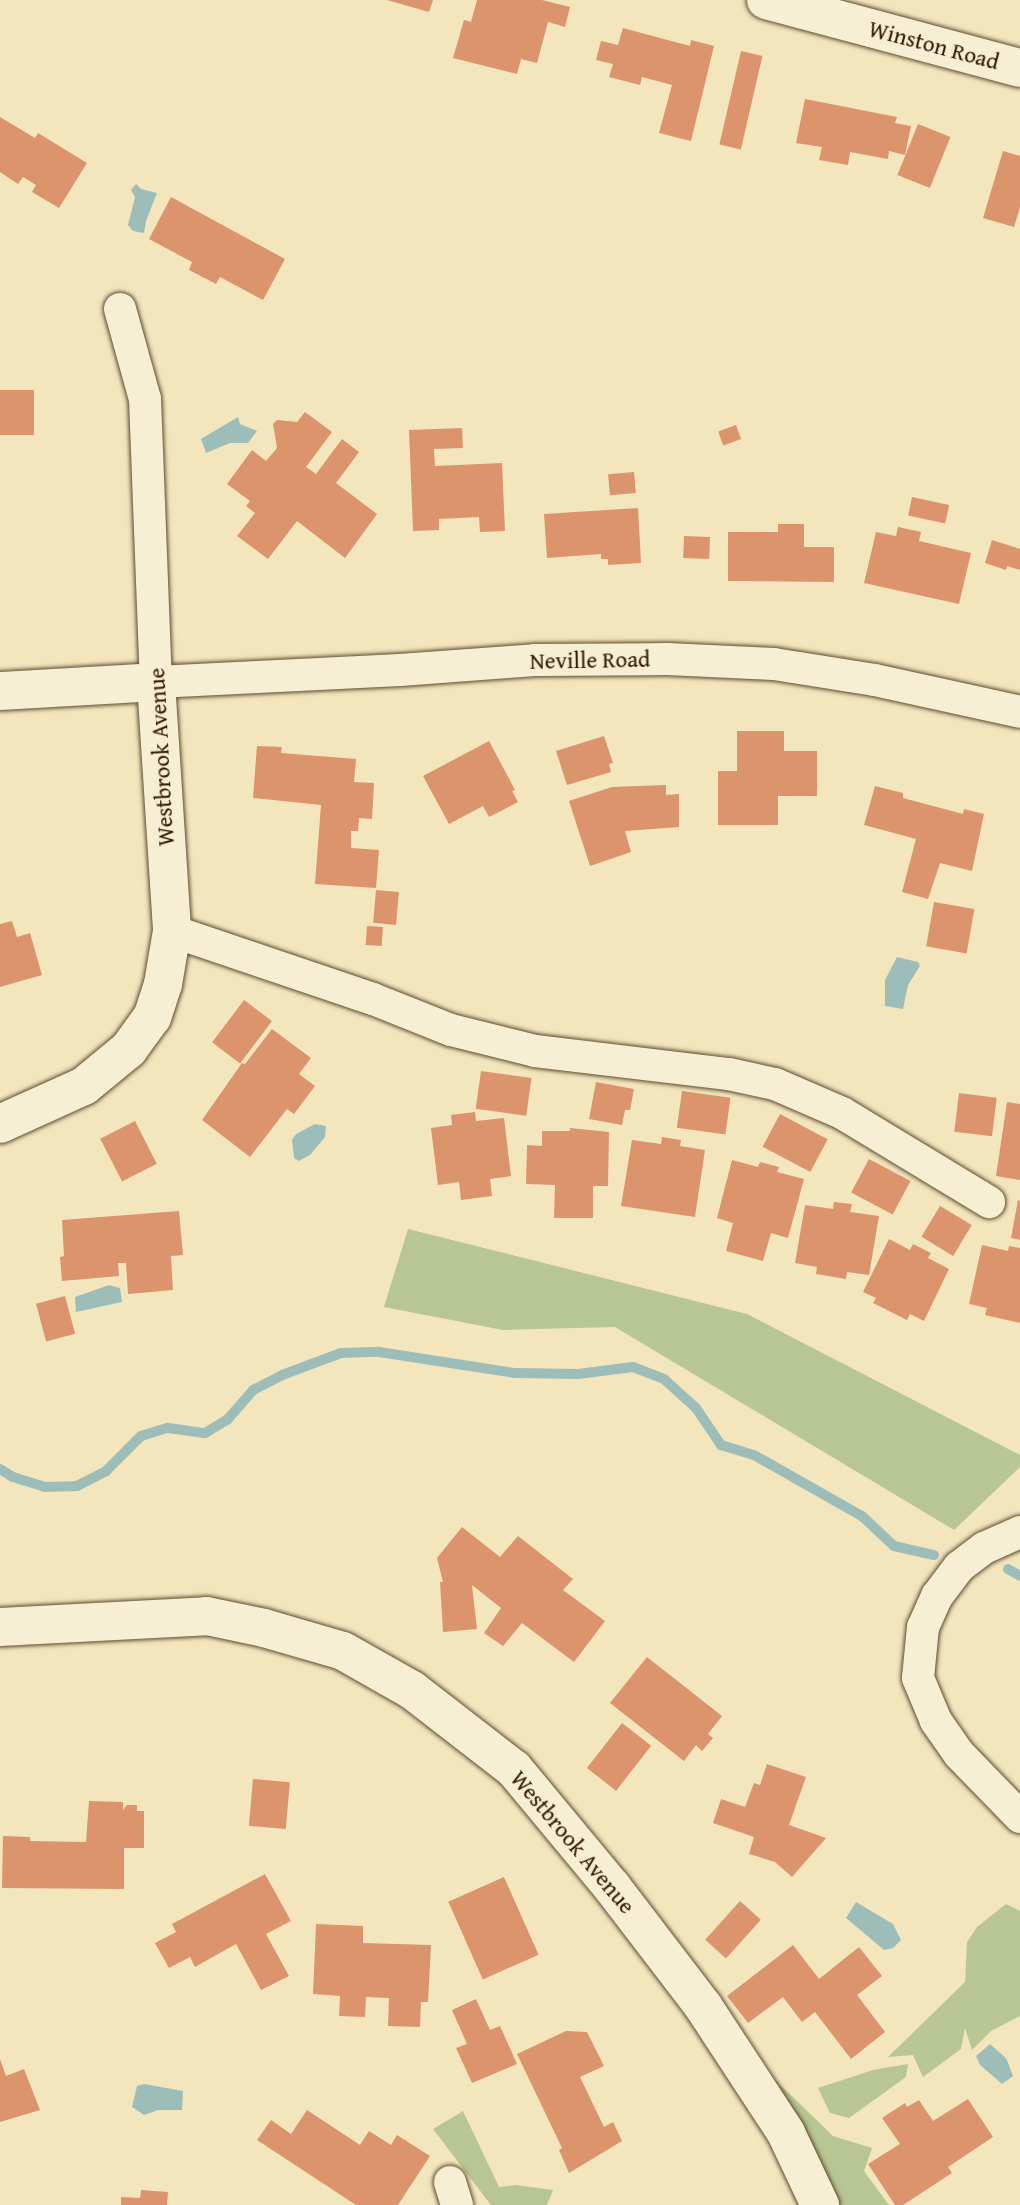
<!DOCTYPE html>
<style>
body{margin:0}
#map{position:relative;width:1020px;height:2205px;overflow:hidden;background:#f3e6bd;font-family:"Gentium Book Plus",serif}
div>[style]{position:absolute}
.green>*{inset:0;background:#b8c693}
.water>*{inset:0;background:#9dbeb8}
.stream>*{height:10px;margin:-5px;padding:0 5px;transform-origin:5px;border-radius:5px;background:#9dbeb8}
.building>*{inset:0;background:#db946b;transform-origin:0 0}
.roads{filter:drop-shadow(0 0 2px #5f4c2f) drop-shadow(0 0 2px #5f4c2f)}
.street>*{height:32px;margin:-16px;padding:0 16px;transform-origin:16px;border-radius:16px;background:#f7efd4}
.secondary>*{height:38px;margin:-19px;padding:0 19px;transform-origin:19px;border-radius:19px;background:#f7efd4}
span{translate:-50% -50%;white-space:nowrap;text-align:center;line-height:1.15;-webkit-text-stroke:7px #f7efd4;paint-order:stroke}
.street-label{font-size:23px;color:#2e1800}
</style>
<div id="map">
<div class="green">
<div style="clip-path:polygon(408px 1229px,747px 1314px,1020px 1455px,1020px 1467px,954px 1530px,615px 1327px,503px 1330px,384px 1307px)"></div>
<div style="clip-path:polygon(1006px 1904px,1020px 1911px,1020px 2016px,991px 2031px,972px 2050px,965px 2028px,961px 2049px,923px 2077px,913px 2055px,888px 2057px,965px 1982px,967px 1942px,977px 1927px)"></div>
<div style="clip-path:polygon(743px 2049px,833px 2136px,872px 2148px,864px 2171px,889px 2205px,828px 2205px)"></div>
<div style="clip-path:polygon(908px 2064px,906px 2077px,849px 2118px,830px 2113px,818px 2088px,873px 2070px)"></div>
<div style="clip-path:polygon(463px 2111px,499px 2187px,516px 2185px,553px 2190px,547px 2205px,491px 2205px,433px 2129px)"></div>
</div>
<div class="water">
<div style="clip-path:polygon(136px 184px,141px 189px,157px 193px,146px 221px,144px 233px,133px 231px,128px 225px,135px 197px,131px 190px)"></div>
<div style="clip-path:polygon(238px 417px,240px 424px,257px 431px,248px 443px,230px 443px,206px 453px,201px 439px)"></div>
<div style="clip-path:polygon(897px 957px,918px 962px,920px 966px,908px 985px,903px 1009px,885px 1006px,885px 980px)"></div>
<div style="clip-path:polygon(315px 1124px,326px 1126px,325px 1137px,310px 1155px,299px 1161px,294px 1158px,292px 1140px,296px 1134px)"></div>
<div style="clip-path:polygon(109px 1285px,120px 1288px,122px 1302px,76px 1312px,75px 1297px)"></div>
<div style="clip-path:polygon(856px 1902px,893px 1924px,901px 1940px,893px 1948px,884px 1950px,846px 1918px)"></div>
<div style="clip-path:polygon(990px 2044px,1006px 2058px,1013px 2076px,1002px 2084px,980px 2065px,976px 2056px)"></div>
<div style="clip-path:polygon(144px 2084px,183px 2091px,182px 2110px,158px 2110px,144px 2115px,132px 2107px,137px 2086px)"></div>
</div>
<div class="stream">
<div style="left:0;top:1469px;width:15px;rotate:32deg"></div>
<div style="left:13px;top:1477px;width:34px;rotate:17deg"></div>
<div style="left:45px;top:1487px;width:32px;rotate:-2deg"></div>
<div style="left:77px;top:1486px;width:33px;rotate:-27deg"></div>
<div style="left:106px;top:1471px;width:49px;rotate:-45deg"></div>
<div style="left:141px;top:1436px;width:28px;rotate:-17deg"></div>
<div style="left:168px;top:1428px;width:37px;rotate:8deg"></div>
<div style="left:205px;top:1433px;width:27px;rotate:-31deg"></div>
<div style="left:228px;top:1419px;width:38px;rotate:-49deg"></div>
<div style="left:253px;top:1390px;width:33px;rotate:-27deg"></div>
<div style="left:282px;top:1375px;width:63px;rotate:-20.4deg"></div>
<div style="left:341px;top:1353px;width:38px;rotate:-2deg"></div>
<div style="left:379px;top:1352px;width:138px;rotate:8.8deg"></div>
<div style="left:515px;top:1373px;width:63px;rotate:0.9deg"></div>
<div style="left:578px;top:1374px;width:55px;rotate:-7.3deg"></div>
<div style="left:633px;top:1367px;width:33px;rotate:21deg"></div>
<div style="left:664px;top:1379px;width:43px;rotate:42.2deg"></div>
<div style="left:696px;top:1408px;width:45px;rotate:56deg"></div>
<div style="left:721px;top:1445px;width:34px;rotate:17deg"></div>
<div style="left:754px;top:1455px;width:124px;rotate:29.5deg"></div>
<div style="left:862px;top:1516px;width:44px;rotate:43.2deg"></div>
<div style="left:894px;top:1546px;width:41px;rotate:12.7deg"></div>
<div style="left:1008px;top:1569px;width:14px;rotate:30deg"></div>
</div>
<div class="building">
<div style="clip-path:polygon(387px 0,433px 0,429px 12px)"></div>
<div style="clip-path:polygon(477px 0,542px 0,570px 7px,565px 27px,548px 22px,537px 63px,521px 59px,517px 74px,453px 58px,464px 20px,471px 22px)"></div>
<div style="clip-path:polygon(623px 28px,690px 46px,691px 40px,714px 46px,691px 141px,659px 133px,672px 85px,642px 77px,640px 85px,609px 77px,613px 64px,596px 60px,601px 41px,618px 45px)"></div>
<div style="left:741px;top:51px;width:22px;height:96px;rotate:13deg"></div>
<div style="clip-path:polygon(805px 99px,897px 117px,895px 123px,911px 126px,905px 155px,889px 151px,888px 159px,850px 152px,848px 165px,819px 160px,822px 147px,796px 143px)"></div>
<div style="clip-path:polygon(0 117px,35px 138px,38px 133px,87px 163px,59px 208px,32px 192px,36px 185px,23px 177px,18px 184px,0 172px)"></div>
<div style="left:918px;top:124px;width:35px;height:55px;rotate:22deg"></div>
<div style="clip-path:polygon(1003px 151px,1020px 156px,1020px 207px,1014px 227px,983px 218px)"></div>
<div style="clip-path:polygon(171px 197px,285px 259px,263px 300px,220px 277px,216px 284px,189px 270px,192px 262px,149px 239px)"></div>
<div style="left:0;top:390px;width:34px;height:45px"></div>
<div style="clip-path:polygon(305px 412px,332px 432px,306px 467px,316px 474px,342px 439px,359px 452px,336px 483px,377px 514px,345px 558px,297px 521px,268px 559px,237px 536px,255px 513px,246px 506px,250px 501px,227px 484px,252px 450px,266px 461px,277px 448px,273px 424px,277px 420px,297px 422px)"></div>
<div style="left:736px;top:425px;width:15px;height:19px;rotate:70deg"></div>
<div style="clip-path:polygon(462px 428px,463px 448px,434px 449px,435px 466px,502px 463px,505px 531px,480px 532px,479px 517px,439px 519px,439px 530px,413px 531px,409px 430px)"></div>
<div style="left:634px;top:472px;width:21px;height:26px;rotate:85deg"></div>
<div style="left:912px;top:497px;width:38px;height:19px;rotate:12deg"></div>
<div style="clip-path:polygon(638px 508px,641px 563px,608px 565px,608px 559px,601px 559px,601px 554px,547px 558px,544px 514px)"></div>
<div style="clip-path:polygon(778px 524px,804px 524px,804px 547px,834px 547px,834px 582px,728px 581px,728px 532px,778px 532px)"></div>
<div style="clip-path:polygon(898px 527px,921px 532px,919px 541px,971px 553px,959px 604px,864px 583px,876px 532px,896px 536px)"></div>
<div style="left:684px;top:536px;width:26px;height:22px;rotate:2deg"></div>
<div style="clip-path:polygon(992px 540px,1020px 549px,1020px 570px,1007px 566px,1006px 570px,985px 563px)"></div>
<div style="clip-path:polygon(737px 731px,784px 731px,784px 751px,817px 751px,817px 796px,778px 796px,778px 825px,718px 825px,718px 771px,737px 771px)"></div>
<div style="clip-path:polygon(604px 736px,613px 763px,609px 764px,611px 772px,567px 785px,556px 751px)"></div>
<div style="clip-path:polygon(489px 741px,515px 790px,512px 791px,518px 802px,489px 817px,483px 806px,449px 824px,423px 776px)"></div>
<div style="clip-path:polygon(257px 746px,282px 747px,281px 753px,356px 759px,354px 782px,374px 783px,372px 819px,359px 818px,358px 831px,351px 831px,351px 848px,379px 850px,376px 888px,315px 884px,321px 805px,253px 798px)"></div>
<div style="clip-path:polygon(666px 785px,666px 795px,679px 794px,679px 827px,625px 831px,631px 852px,590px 866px,569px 801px,612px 787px)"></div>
<div style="clip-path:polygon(875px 786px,903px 793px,903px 798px,963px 814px,964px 809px,984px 814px,972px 871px,940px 863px,928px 899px,902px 892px,916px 839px,864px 825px)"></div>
<div style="left:376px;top:890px;width:23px;height:33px;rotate:5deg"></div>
<div style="left:934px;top:902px;width:41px;height:45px;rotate:10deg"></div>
<div style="clip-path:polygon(12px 921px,17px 937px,30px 933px,42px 975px,0 987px,0 924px)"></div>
<div style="left:367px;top:926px;width:16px;height:19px;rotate:4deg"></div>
<div style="left:244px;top:1000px;width:35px;height:53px;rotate:37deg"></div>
<div style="clip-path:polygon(272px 1029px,311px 1058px,299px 1074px,315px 1086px,294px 1114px,287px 1109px,250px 1157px,202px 1120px,242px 1063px,245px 1064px)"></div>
<div style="left:481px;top:1071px;width:51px;height:38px;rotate:8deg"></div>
<div style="clip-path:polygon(596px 1082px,634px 1089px,630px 1110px,625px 1110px,622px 1125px,589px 1119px)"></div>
<div style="left:682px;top:1091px;width:49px;height:37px;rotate:8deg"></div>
<div style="left:959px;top:1093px;width:38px;height:39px;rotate:7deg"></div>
<div style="clip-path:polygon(1007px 1102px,1020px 1104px,1020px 1180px,996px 1176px)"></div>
<div style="clip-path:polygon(475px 1112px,476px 1121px,504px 1118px,511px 1176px,490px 1179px,492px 1196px,461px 1200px,459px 1182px,438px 1185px,431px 1128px,452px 1125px,451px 1115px)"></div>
<div style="left:780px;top:1114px;width:54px;height:37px;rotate:28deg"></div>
<div style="left:135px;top:1121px;width:48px;height:39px;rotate:63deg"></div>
<div style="clip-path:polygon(570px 1128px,609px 1132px,608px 1186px,593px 1186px,593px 1218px,554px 1218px,555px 1185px,526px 1184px,527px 1145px,542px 1146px,542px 1131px,570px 1131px)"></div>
<div style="clip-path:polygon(662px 1137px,681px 1140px,680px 1146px,705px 1150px,695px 1217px,621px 1206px,632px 1140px,661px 1144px)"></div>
<div style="left:869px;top:1159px;width:47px;height:38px;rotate:28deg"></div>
<div style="clip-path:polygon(732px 1160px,758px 1167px,760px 1162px,779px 1167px,777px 1172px,804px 1179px,788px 1238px,771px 1233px,763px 1261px,726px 1251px,733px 1223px,717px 1218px)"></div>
<div style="clip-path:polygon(1018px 1200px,1020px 1201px,1020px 1240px,1011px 1238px)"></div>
<div style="clip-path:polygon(834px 1202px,852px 1204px,850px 1212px,879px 1216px,869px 1275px,847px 1272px,846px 1279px,816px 1274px,817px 1267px,795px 1263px,805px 1205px,833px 1209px)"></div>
<div style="left:940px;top:1206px;width:37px;height:36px;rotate:31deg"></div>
<div style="clip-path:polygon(179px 1211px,183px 1255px,171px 1256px,173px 1290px,128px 1294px,126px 1263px,118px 1263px,119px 1276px,62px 1281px,60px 1257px,64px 1256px,62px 1220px)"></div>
<div style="clip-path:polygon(889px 1239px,910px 1250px,913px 1244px,931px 1253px,928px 1258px,949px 1269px,924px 1321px,910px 1314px,907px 1320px,873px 1303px,876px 1298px,863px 1292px)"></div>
<div style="clip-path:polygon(982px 1245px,1008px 1251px,1009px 1246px,1020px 1248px,1020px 1323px,985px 1315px,987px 1308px,969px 1304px)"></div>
<div style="left:65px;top:1296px;width:39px;height:30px;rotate:75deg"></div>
<div style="clip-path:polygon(462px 1527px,500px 1557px,518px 1536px,573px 1579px,563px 1590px,605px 1621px,574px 1662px,522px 1623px,503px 1646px,484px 1633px,501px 1608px,472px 1585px,477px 1629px,443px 1632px,440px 1582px,443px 1582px,437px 1558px)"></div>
<div style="clip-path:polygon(647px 1657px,722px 1716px,708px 1734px,713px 1738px,702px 1751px,696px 1745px,684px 1761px,610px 1703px)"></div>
<div style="left:622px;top:1723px;width:37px;height:57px;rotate:38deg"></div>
<div style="clip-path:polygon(767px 1764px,806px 1777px,789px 1825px,826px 1838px,792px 1877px,775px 1862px,749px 1854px,754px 1837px,713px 1823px,721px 1799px,745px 1807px,754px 1783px,760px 1785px)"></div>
<div style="left:253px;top:1779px;width:37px;height:47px;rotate:5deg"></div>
<div style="clip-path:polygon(89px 1801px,123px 1802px,123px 1810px,127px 1805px,137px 1805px,137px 1811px,144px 1811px,144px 1848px,124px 1848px,124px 1889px,2px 1888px,3px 1836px,30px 1837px,30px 1841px,86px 1842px)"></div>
<div style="clip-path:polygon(265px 1874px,291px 1921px,266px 1934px,289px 1976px,261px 1990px,236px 1944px,195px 1967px,190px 1957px,169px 1968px,155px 1943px,176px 1932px,172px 1924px)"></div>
<div style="left:504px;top:1877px;width:85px;height:61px;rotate:66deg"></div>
<div style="left:740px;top:1901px;width:28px;height:52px;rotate:42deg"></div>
<div style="clip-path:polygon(316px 1924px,363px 1926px,363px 1943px,431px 1945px,428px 2002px,421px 2002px,420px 2027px,388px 2026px,389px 1998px,366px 1997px,365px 2017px,339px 2016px,340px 1996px,313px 1994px)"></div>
<div style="clip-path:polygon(793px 1945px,819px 1979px,859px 1947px,882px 1976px,857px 1995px,885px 2032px,851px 2059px,815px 2012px,802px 2022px,783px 1997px,748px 2023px,727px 1996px)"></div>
<div style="clip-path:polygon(476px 1999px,490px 2030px,500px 2026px,517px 2064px,472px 2083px,456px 2048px,467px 2044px,452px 2010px)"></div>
<div style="clip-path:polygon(566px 2031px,587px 2032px,604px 2066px,580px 2077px,604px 2127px,613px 2122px,622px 2141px,569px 2173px,559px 2150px,562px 2148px,517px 2054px)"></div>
<div style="clip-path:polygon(0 2059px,6px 2076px,24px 2069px,40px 2110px,0 2122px)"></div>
<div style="clip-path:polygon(968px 2099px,993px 2137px,948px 2167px,952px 2173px,903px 2205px,895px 2205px,868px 2164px,900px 2144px,882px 2118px,905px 2103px,907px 2107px,919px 2100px,933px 2121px)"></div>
<div style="clip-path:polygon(307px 2110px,360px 2145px,369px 2131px,391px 2145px,397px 2135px,430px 2156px,398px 2205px,356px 2205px,257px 2140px,271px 2120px,291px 2134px)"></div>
<div style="clip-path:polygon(141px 2190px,168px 2192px,167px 2205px,121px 2205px,121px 2197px,140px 2198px)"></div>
</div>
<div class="roads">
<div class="street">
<div style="left:120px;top:309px;width:93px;rotate:74.5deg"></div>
<div style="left:145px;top:399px;width:283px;rotate:87.8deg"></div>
<div style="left:156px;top:682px;width:244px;rotate:-2.8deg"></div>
<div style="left:400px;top:670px;width:135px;rotate:-4.2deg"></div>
<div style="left:535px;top:660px;width:132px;rotate:-0.4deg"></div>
<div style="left:667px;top:659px;width:107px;rotate:2.7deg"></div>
<div style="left:774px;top:664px;width:102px;rotate:9deg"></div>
<div style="left:875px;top:680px;width:148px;rotate:12.4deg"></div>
<div style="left:172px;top:931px;width:212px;rotate:18.7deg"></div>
<div style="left:373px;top:999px;width:84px;rotate:21.7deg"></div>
<div style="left:451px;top:1030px;width:87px;rotate:14deg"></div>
<div style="left:535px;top:1051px;width:195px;rotate:6.8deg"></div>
<div style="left:729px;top:1074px;width:47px;rotate:12.3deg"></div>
<div style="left:775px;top:1084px;width:73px;rotate:23.4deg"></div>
<div style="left:842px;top:1113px;width:172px;rotate:31.2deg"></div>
<div style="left:1020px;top:1532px;width:39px;rotate:156deg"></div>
<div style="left:984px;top:1548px;width:31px;rotate:143deg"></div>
<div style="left:959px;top:1567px;width:36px;rotate:127deg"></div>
<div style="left:937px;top:1596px;width:34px;rotate:114deg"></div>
<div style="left:923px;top:1627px;width:51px;rotate:95.6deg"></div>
<div style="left:918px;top:1678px;width:47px;rotate:67.3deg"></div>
<div style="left:936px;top:1721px;width:40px;rotate:55.1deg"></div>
<div style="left:959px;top:1754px;width:88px;rotate:45.9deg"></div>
<div style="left:450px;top:2182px;width:24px;rotate:73deg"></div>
</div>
<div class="secondary">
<div style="left:766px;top:0;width:263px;rotate:15deg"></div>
<div style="left:0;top:691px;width:156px;rotate:-3.3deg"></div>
<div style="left:156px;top:682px;width:250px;rotate:86.3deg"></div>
<div style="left:172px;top:931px;width:54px;rotate:99.6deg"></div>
<div style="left:163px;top:984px;width:35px;rotate:108deg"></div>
<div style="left:152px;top:1017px;width:39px;rotate:126deg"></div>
<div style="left:129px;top:1049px;width:58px;rotate:140.6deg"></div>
<div style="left:84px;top:1086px;width:92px;rotate:155.7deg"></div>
<div style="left:0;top:1627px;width:207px;rotate:-3deg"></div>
<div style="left:207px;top:1616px;width:58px;rotate:11.9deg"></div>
<div style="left:264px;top:1628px;width:82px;rotate:16.2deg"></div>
<div style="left:343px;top:1651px;width:79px;rotate:29.5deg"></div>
<div style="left:412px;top:1690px;width:129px;rotate:37.8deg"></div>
<div style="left:514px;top:1769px;width:153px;rotate:50.3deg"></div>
<div style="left:612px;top:1887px;width:150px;rotate:52.6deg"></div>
<div style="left:703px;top:2006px;width:152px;rotate:56.8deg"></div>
<div style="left:786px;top:2133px;width:80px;rotate:64.7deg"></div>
</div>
</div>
<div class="street-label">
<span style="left:934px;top:45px;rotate:15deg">Winston Road</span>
<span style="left:590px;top:660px;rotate:-1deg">Neville Road</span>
<span style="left:161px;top:757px;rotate:-93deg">Westbrook Avenue</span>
<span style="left:573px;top:1842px;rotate:50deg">Westbrook Avenue</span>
</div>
</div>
